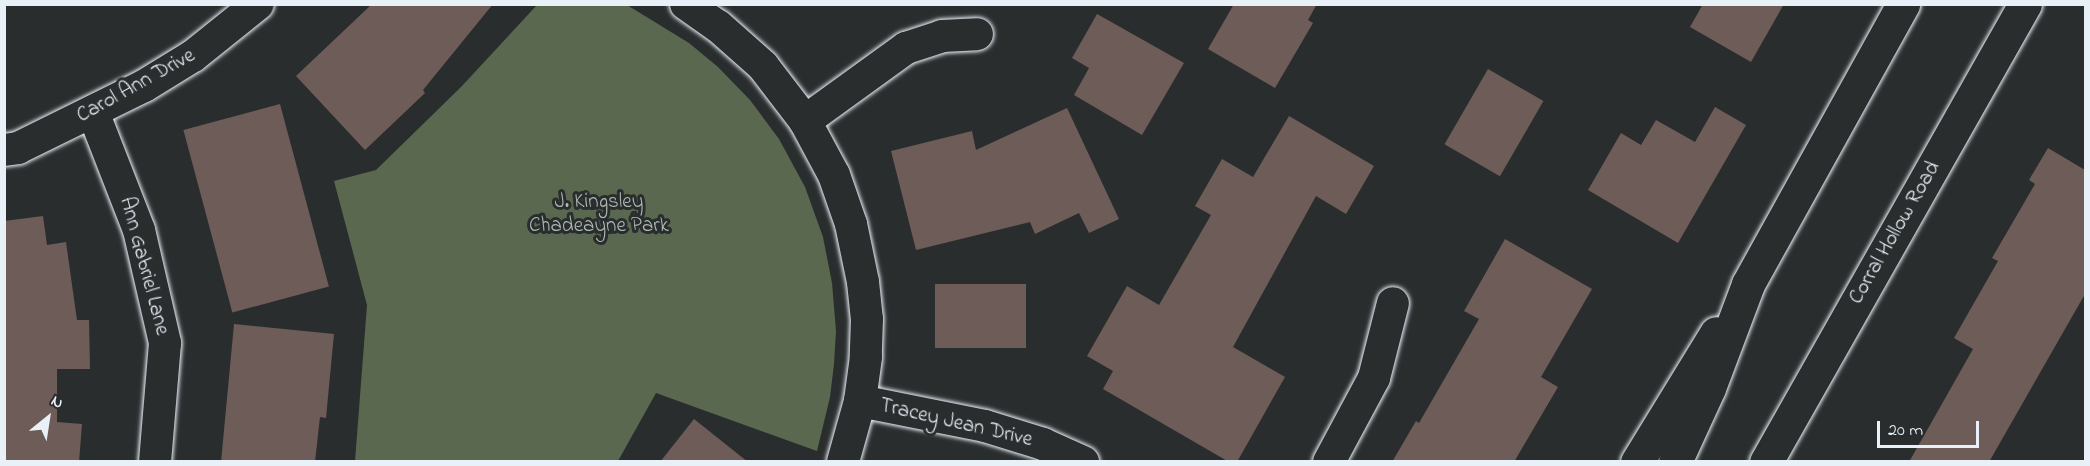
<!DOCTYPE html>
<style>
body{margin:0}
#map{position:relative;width:2090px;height:466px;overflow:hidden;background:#2a2d2e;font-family:"Indie Flower",sans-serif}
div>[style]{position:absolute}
.green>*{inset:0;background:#5b6850}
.building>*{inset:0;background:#6e5c58;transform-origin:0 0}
.roads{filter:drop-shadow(0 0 2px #e8f1f8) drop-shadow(0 0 2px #e8f1f8)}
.minor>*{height:32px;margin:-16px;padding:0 16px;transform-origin:16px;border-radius:16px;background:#2a2d2e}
.primary>*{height:33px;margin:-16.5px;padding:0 16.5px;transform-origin:16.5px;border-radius:16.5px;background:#2a2d2e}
span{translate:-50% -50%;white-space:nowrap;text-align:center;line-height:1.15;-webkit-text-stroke:6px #2a2d2e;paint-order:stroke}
.street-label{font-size:21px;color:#e8f1f8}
.park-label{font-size:21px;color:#b0bab5}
.frame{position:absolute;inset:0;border:6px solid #e8f1f8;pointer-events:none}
.north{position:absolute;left:18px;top:388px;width:60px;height:60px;-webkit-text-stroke:4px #2a2d2e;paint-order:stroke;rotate:30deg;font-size:16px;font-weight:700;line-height:24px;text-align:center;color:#e8f1f8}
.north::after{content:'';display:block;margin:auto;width:21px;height:27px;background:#e8f1f8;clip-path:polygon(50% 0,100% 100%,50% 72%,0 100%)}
.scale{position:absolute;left:1877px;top:421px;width:102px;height:27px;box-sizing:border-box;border:3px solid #e8f1f8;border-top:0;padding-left:8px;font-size:18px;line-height:21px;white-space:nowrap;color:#e8f1f8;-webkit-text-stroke:4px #2a2d2e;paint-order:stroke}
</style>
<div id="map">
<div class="green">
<div style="clip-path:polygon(537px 5px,627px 5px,689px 43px,718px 67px,750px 100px,779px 139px,805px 187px,823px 237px,832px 283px,836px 331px,834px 364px,830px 397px,817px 451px,656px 393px,618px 461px,355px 461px,367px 305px,334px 181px,376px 170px,461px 87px)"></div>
</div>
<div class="building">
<div style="clip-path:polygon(372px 4px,493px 4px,423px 90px,425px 93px,365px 150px,296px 76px)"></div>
<div style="clip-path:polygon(1234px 4px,1317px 4px,1308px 20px,1313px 23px,1275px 88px,1208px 49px)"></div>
<div style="clip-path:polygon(1703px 4px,1784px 4px,1751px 62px,1690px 27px)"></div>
<div style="clip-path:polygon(1097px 14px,1184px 63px,1142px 135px,1074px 95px,1089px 68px,1072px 58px)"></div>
<div style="left:1488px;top:69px;width:64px;height:87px;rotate:30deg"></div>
<div style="left:280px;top:104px;width:189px;height:100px;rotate:75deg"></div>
<div style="clip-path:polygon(1715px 107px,1746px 125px,1678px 243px,1588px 190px,1621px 133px,1641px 145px,1656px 120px,1695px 142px)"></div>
<div style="clip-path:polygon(1067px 108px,1119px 219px,1089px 233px,1079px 213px,1035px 234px,1030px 222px,916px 250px,891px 151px,972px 131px,976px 150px)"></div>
<div style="clip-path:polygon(1289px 116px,1374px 166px,1346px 214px,1316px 196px,1233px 347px,1285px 377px,1237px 462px,1229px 462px,1103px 389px,1113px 371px,1087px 356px,1127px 286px,1159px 305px,1211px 215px,1195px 206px,1222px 159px,1253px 177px)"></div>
<div style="clip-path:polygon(2048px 148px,2085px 170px,2085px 294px,1989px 462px,1909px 462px,1973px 349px,1954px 338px,1998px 261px,1992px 258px,2035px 184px,2029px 180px)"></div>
<div style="clip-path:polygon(43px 216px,47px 245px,66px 242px,77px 320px,89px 320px,90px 369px,57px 369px,57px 422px,82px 424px,79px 462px,4px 462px,4px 221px)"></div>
<div style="clip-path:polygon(1505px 239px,1592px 289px,1541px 377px,1558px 387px,1514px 462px,1392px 462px,1416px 421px,1419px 423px,1479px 319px,1464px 311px)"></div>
<div style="left:935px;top:284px;width:91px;height:64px"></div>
<div style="clip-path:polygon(234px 324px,334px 334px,326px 418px,320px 417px,315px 462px,221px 462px)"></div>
<div style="clip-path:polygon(694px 419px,748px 462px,660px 462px)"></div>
</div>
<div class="roads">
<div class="minor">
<div style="left:686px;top:4px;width:39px;rotate:35deg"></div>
<div style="left:718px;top:26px;width:60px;rotate:41.6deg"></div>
<div style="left:763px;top:66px;width:69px;rotate:52.6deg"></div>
<div style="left:805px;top:121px;width:61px;rotate:61.8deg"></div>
<div style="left:834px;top:175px;width:52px;rotate:70.9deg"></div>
<div style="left:851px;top:224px;width:59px;rotate:78.3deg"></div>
<div style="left:863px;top:282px;width:37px;rotate:84deg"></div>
<div style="left:867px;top:319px;width:38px;rotate:92deg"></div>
<div style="left:866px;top:357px;width:44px;rotate:97.8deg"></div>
<div style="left:860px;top:401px;width:63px;rotate:105.6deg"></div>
<div style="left:93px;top:112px;width:127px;rotate:68.7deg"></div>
<div style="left:139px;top:230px;width:116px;rotate:77deg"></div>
<div style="left:165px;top:343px;width:119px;rotate:94.8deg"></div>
<div style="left:805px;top:121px;width:125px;rotate:-35.9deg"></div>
<div style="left:906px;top:48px;width:38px;rotate:-18deg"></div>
<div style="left:942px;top:36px;width:35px;rotate:-3deg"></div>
<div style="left:4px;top:150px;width:14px;rotate:-8deg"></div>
<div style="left:18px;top:148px;width:140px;rotate:-26.2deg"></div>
<div style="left:144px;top:86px;width:57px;rotate:-31.5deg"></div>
<div style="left:193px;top:56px;width:83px;rotate:-38.7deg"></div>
<div style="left:860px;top:401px;width:127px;rotate:11.3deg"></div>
<div style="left:985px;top:426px;width:61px;rotate:17.2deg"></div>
<div style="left:1043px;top:444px;width:44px;rotate:24.2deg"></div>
<div style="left:1329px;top:462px;width:95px;rotate:-61.8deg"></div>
<div style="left:1374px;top:378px;width:77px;rotate:-75.8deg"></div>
</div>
<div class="primary">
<div style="left:1637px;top:462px;width:151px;rotate:-58.5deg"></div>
<div style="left:1675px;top:462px;width:81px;rotate:-65.3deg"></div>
<div style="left:1709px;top:388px;width:111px;rotate:-69.4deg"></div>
<div style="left:1748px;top:284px;width:320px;rotate:-61deg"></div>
<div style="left:1766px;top:462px;width:526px;rotate:-60.51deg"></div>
</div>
</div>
<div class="street-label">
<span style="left:136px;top:86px;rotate:-29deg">Carol Ann Drive</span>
<span style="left:1895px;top:233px;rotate:-60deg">Corral Hollow Road</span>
<span style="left:144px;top:266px;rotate:75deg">Ann Gabriel Lane</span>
<span style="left:956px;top:423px;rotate:13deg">Tracey Jean Drive</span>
</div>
<div class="park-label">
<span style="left:599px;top:214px">J. Kingsley<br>Chadeayne Park</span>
</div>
<div class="frame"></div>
<div class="north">N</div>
<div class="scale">20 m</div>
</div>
